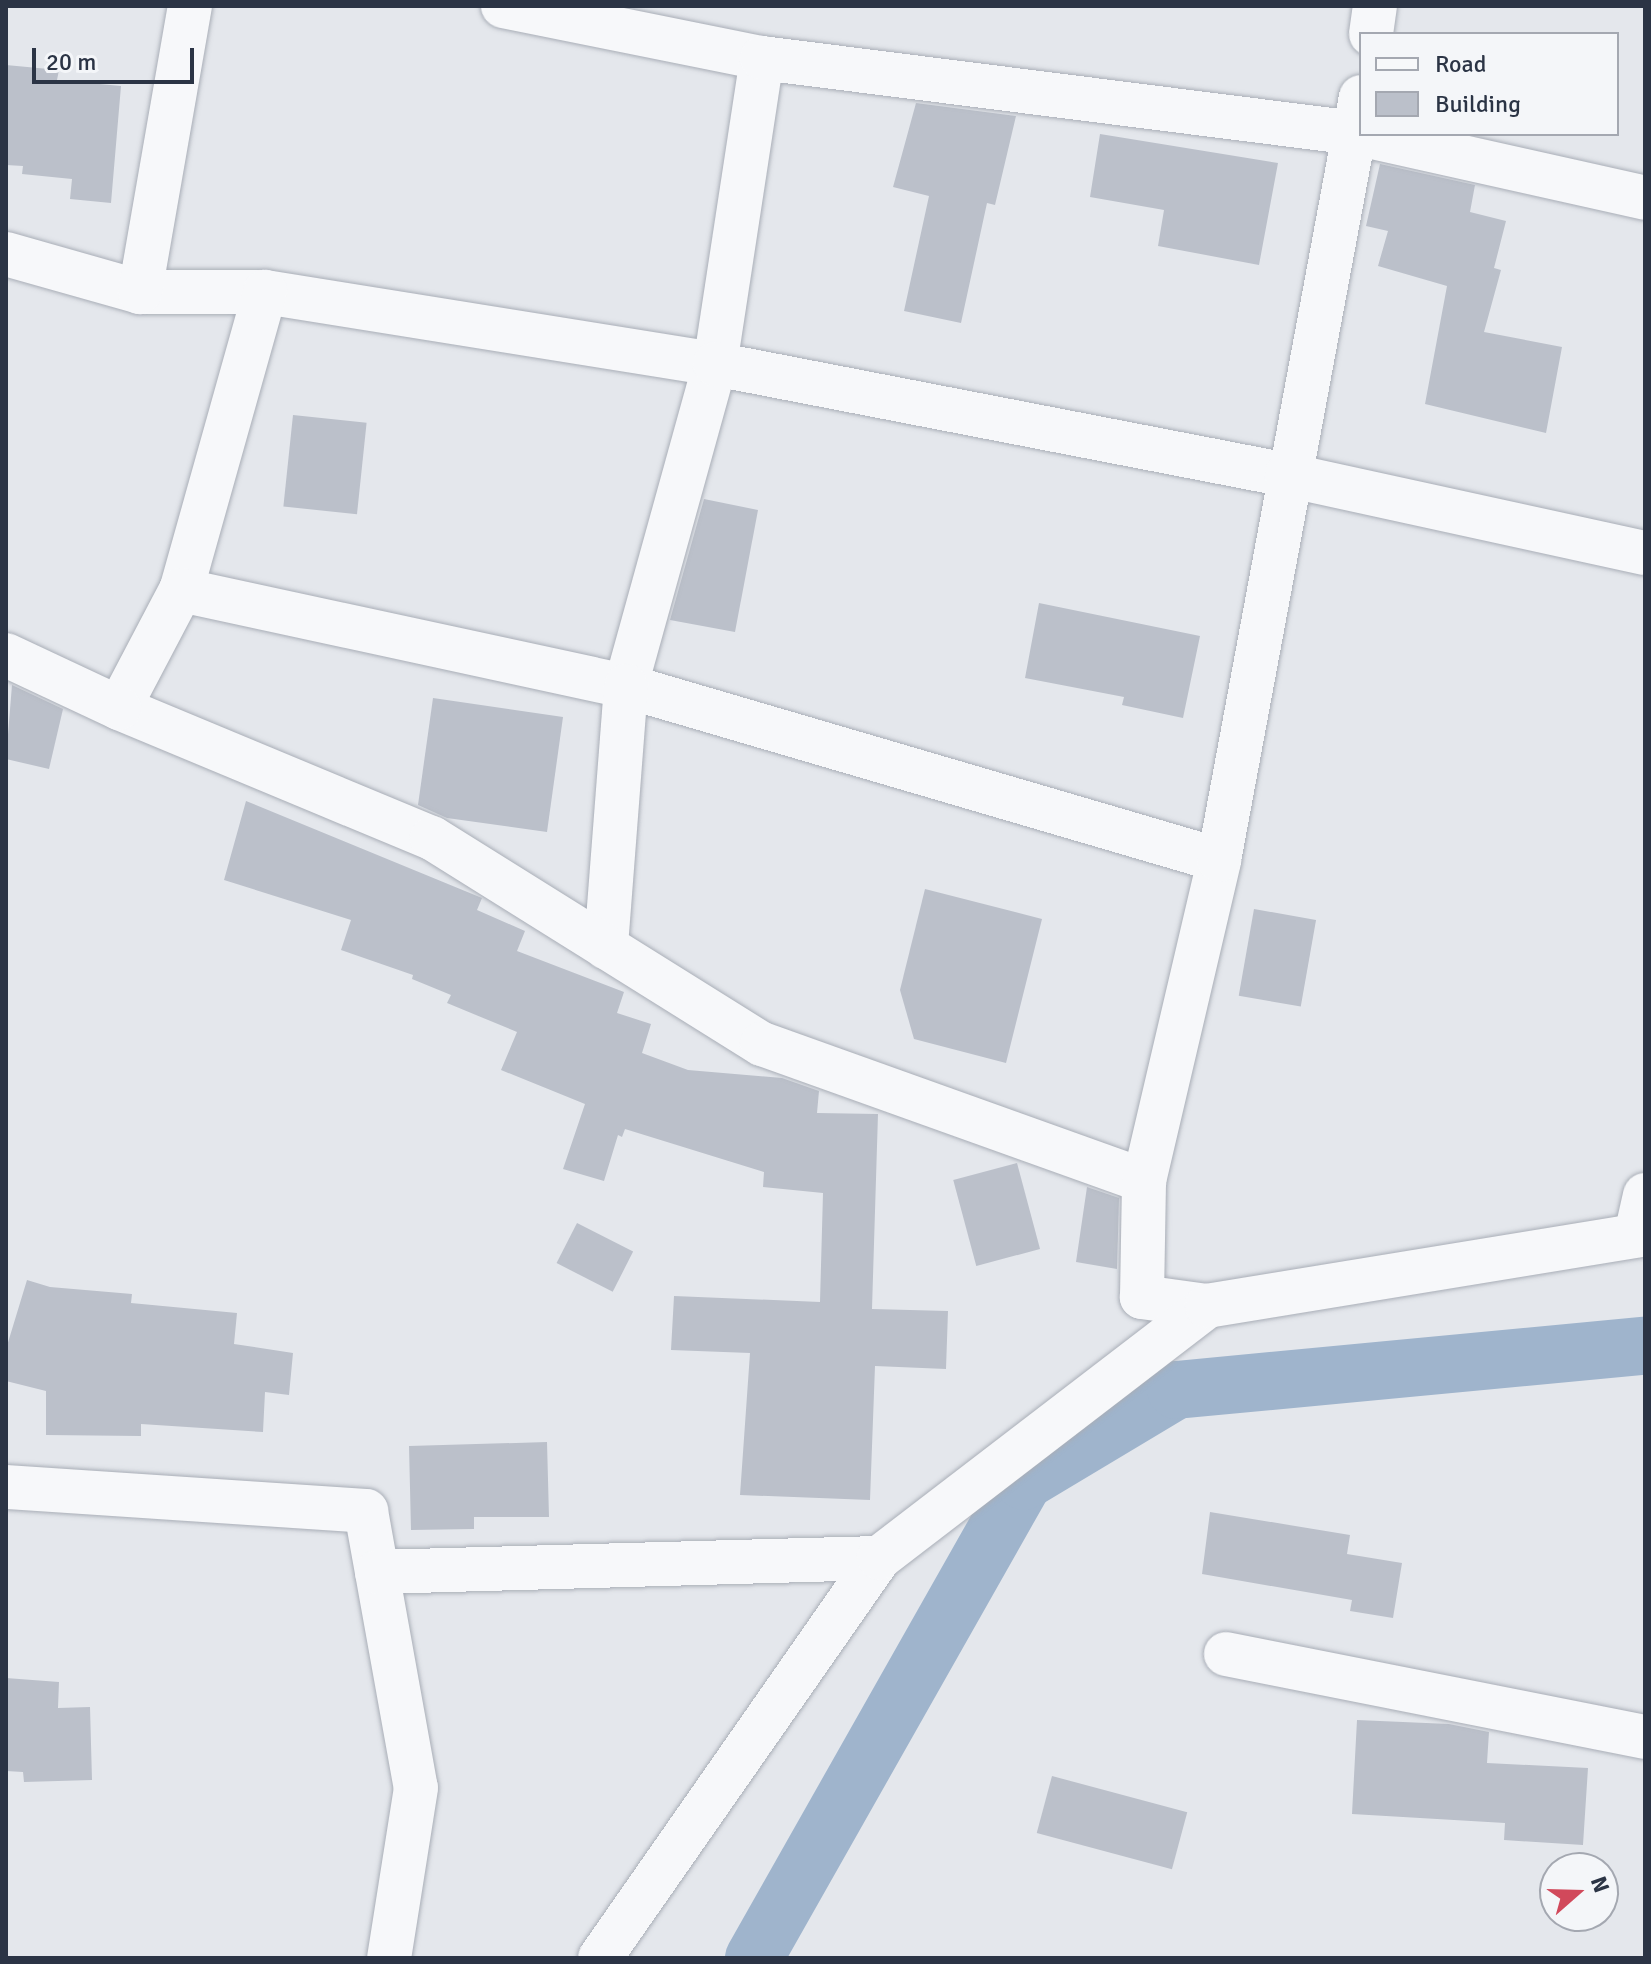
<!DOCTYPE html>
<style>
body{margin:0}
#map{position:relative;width:1651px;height:1964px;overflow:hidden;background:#e4e7ec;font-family:Signika,sans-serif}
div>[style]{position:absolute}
.canal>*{height:58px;margin:-29px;padding:0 29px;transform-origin:29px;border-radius:29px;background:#9fb4cc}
.building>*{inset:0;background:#bbc0ca;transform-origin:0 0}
.roads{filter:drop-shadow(0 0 2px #a9aeb7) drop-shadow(0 0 2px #a9aeb7)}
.street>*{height:44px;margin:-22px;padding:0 22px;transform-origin:22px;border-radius:22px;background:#f7f8fa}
span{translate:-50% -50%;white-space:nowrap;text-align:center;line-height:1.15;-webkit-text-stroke:6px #f4f6f9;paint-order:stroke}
.frame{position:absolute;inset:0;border:8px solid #2b3445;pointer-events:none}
.legend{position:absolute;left:1359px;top:32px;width:260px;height:104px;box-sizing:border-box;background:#f4f6f9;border:2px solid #a4a8b1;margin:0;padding:10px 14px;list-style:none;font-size:24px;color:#2b3445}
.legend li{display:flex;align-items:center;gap:16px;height:40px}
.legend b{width:40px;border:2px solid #a4a8b1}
.north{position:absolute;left:1539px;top:1852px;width:80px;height:80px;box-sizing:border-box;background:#f4f6f9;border:2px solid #a4a8b1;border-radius:50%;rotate:70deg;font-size:22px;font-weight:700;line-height:32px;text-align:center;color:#2b3445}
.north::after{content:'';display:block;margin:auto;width:28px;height:36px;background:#d1495b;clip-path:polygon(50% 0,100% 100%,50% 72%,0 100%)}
.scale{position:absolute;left:32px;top:48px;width:162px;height:36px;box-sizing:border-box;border:4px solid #2b3445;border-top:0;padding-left:10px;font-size:24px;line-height:28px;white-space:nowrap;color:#2b3445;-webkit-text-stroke:6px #f4f6f9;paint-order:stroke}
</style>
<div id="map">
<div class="canal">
<div style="left:754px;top:1958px;width:548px;rotate:-60.49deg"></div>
<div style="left:1024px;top:1481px;width:177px;rotate:-30.9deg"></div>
<div style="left:1176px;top:1390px;width:471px;rotate:-5.4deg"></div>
</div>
<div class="building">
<div style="clip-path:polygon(6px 65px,59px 70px,57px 80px,121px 86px,111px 203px,70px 199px,72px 179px,22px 174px,23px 166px,6px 165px)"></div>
<div style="clip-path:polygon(916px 103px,1016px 116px,995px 205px,987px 203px,961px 323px,904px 311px,929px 196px,893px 187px)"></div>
<div style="clip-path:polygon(1100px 134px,1278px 163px,1259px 265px,1158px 246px,1164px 210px,1090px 197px)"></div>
<div style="clip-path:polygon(1380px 164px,1475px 185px,1470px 212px,1506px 221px,1494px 268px,1501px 270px,1484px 332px,1562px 347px,1546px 433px,1425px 404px,1447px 286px,1378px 266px,1388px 231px,1366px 226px)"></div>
<div style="left:293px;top:415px;width:74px;height:92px;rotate:6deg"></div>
<div style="clip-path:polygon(704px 499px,758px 510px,735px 632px,670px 620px)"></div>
<div style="clip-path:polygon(1039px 603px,1200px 636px,1183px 718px,1122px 705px,1124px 697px,1025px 678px)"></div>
<div style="clip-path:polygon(12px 685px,63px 709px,49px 769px,6px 759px)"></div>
<div style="clip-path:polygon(433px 698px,563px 717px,547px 832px,447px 818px,418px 805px)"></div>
<div style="clip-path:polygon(246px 801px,482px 898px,477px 910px,525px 931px,517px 951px,624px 992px,617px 1013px,651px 1024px,642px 1053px,688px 1070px,782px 1078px,819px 1091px,817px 1113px,878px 1114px,872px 1309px,948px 1311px,946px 1369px,875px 1366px,870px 1500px,740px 1495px,750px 1353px,671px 1350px,674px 1296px,820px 1302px,823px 1193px,763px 1187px,764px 1172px,625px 1129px,622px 1137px,618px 1135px,604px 1181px,563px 1169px,585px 1104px,501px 1070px,517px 1032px,447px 1003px,451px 995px,412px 979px,413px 975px,341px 950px,351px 920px,224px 880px)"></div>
<div style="clip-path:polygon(925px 889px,1042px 919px,1006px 1063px,914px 1039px,900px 990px)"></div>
<div style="left:1254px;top:909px;width:63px;height:88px;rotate:10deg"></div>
<div style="left:1017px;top:1163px;width:89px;height:66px;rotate:75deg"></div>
<div style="clip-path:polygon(1087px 1187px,1119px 1198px,1117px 1269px,1076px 1262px)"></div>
<div style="left:577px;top:1223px;width:63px;height:45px;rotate:27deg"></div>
<div style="clip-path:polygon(27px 1280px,50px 1287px,132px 1294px,131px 1303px,237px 1313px,234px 1344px,293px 1353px,289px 1395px,265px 1392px,263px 1432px,141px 1424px,141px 1436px,46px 1435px,46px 1391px,6px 1381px,6px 1349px)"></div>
<div style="clip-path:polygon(547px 1442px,549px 1517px,474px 1517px,474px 1529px,411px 1530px,409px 1446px)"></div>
<div style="clip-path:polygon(1210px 1512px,1350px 1535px,1347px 1554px,1402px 1563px,1393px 1618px,1350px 1611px,1352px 1600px,1202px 1574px)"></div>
<div style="clip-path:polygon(6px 1678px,59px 1682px,58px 1708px,90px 1707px,92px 1780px,24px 1782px,23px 1772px,6px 1771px)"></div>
<div style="clip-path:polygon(1357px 1720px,1449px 1724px,1489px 1732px,1487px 1763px,1588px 1768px,1583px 1845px,1504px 1840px,1505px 1823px,1352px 1814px)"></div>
<div style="left:1052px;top:1776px;width:140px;height:59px;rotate:15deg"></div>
</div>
<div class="roads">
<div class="street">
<div style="left:503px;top:6px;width:264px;rotate:11.4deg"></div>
<div style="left:762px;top:58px;width:310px;rotate:98.7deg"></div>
<div style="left:715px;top:364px;width:334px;rotate:105.5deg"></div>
<div style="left:626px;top:686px;width:618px;rotate:16.35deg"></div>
<div style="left:1371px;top:34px;width:28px;rotate:-82deg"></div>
<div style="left:762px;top:58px;width:598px;rotate:7.21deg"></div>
<div style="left:1355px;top:133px;width:297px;rotate:12.6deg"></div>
<div style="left:6px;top:254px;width:139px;rotate:15.8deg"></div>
<div style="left:140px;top:292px;width:125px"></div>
<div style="left:265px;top:292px;width:456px;rotate:9.1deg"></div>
<div style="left:715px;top:364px;width:583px;rotate:10.98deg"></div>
<div style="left:1287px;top:475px;width:366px;rotate:12.3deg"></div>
<div style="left:140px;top:292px;width:290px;rotate:-80.1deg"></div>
<div style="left:265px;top:292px;width:310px;rotate:105.7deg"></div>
<div style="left:181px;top:590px;width:455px;rotate:12.2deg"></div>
<div style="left:626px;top:686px;width:262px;rotate:94.4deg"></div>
<div style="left:181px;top:590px;width:133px;rotate:117.7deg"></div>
<div style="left:119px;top:708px;width:339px;rotate:22.6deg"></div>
<div style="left:432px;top:838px;width:389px;rotate:32deg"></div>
<div style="left:762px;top:1044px;width:406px;rotate:19.7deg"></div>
<div style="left:6px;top:655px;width:125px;rotate:25.1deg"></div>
<div style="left:1636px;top:1235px;width:41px;rotate:-77.3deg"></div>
<div style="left:1207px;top:1306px;width:66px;rotate:-172.1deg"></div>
<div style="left:1142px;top:1297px;width:116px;rotate:-89deg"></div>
<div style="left:1144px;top:1181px;width:330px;rotate:-76.8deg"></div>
<div style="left:1219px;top:860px;width:776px;rotate:-79.46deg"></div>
<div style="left:6px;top:1487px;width:361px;rotate:3.8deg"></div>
<div style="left:366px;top:1511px;width:281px;rotate:79.8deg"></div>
<div style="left:416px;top:1788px;width:172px;rotate:99deg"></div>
<div style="left:377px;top:1572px;width:502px;rotate:-1.6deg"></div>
<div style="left:1226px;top:1654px;width:427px;rotate:11.2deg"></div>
<div style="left:600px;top:1958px;width:488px;rotate:-55.1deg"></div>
<div style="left:879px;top:1558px;width:414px;rotate:-37.5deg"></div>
<div style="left:1207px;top:1306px;width:444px;rotate:-9.3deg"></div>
</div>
</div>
<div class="frame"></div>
<ul class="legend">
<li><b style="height:10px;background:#f7f8fa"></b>Road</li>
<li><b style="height:22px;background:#bbc0ca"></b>Building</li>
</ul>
<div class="north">N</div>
<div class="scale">20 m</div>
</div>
